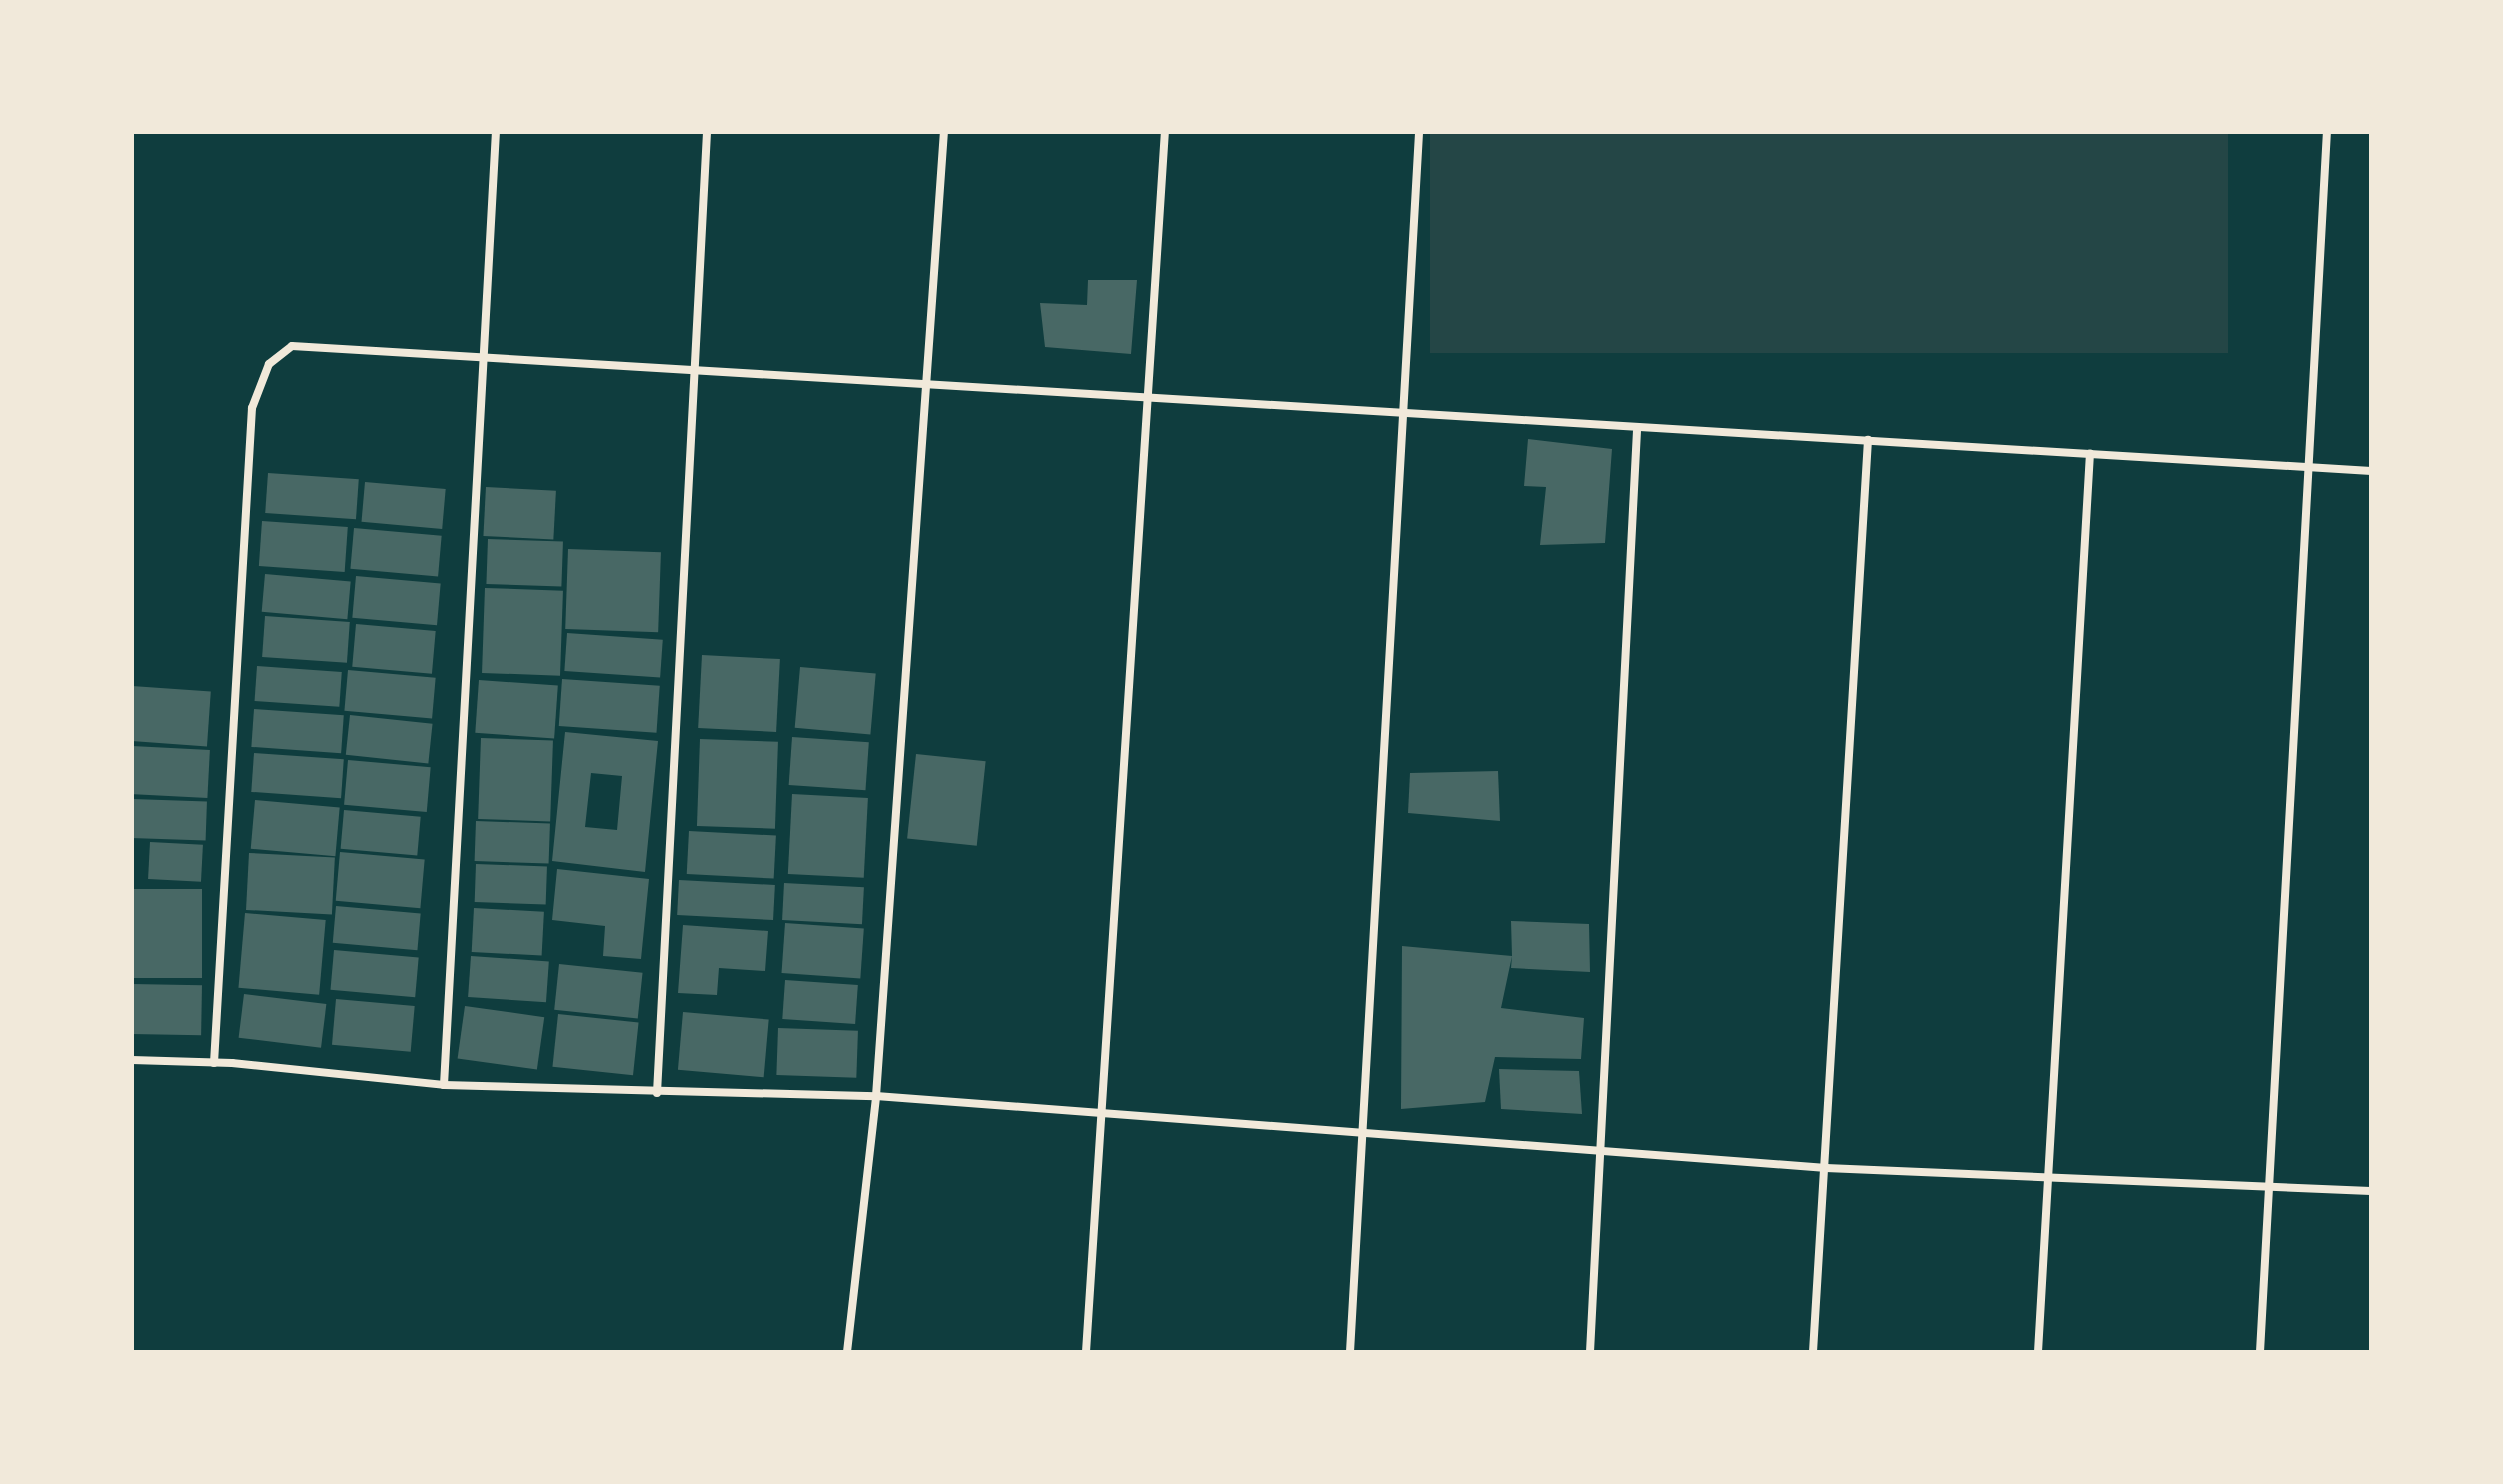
<!DOCTYPE html>
<style>
body{margin:0}
#map{position:relative;width:2503px;height:1484px;overflow:hidden;background:#0f3d3e;font-family:Raleway,sans-serif}
div>[style]{position:absolute}
.green>*{inset:0;background:#244646;transform-origin:0 0}
.building>*{inset:0;background:#486865;transform-origin:0 0}
.minor>*{height:8px;margin:-4px;padding:0 4px;transform-origin:4px;border-radius:4px;background:#f1e9da}
span{translate:-50% -50%;white-space:nowrap;text-align:center;line-height:1.15;-webkit-text-stroke:8px #f1e9da;paint-order:stroke}
.frame{position:absolute;inset:0;border:134px solid #f1e9da;pointer-events:none}
</style>
<div id="map">
<div class="green">
<div style="left:1430px;top:132px;width:798px;height:221px"></div>
</div>
<div class="building">
<div style="clip-path:polygon(1088px 280px,1137px 280px,1131px 354px,1045px 347px,1040px 303px,1087px 305px)"></div>
<div style="clip-path:polygon(1528px 439px,1612px 449px,1605px 543px,1540px 545px,1546px 487px,1524px 486px)"></div>
<div style="left:268px;top:473px;width:91px;height:40px;rotate:4deg"></div>
<div style="left:365px;top:482px;width:81px;height:40px;rotate:5deg"></div>
<div style="left:486px;top:487px;width:70px;height:49px;rotate:3deg"></div>
<div style="left:262px;top:521px;width:86px;height:45px;rotate:4deg"></div>
<div style="left:354px;top:528px;width:88px;height:41px;rotate:5deg"></div>
<div style="left:488px;top:539px;width:75px;height:45px;rotate:2deg"></div>
<div style="left:568px;top:549px;width:93px;height:80px;rotate:2deg"></div>
<div style="left:265px;top:574px;width:86px;height:38px;rotate:5deg"></div>
<div style="left:356px;top:576px;width:85px;height:42px;rotate:5deg"></div>
<div style="left:485px;top:588px;width:78px;height:85px;rotate:2deg"></div>
<div style="left:265px;top:616px;width:85px;height:41px;rotate:4deg"></div>
<div style="left:356px;top:624px;width:80px;height:43px;rotate:5deg"></div>
<div style="left:567px;top:633px;width:96px;height:38px;rotate:4deg"></div>
<div style="left:702px;top:655px;width:78px;height:73px;rotate:3deg"></div>
<div style="left:257px;top:666px;width:85px;height:35px;rotate:4deg"></div>
<div style="left:800px;top:667px;width:76px;height:61px;rotate:5deg"></div>
<div style="left:348px;top:670px;width:88px;height:41px;rotate:5deg"></div>
<div style="left:562px;top:679px;width:98px;height:47px;rotate:4deg"></div>
<div style="left:479px;top:680px;width:79px;height:53px;rotate:4deg"></div>
<div style="left:132px;top:686px;width:79px;height:55px;rotate:4deg"></div>
<div style="left:254px;top:709px;width:90px;height:38px;rotate:4deg"></div>
<div style="left:350px;top:715px;width:83px;height:40px;rotate:6deg"></div>
<div style="clip-path:polygon(evenodd,565px 732px,658px 741px,645px 872px,552px 861px,565px 732px,591px 773px,622px 776px,617px 830px,585px 827px,591px 773px)"></div>
<div style="left:792px;top:737px;width:77px;height:48px;rotate:4deg"></div>
<div style="left:481px;top:738px;width:72px;height:81px;rotate:2deg"></div>
<div style="left:700px;top:739px;width:78px;height:87px;rotate:2deg"></div>
<div style="left:132px;top:746px;width:78px;height:48px;rotate:3deg"></div>
<div style="left:254px;top:753px;width:90px;height:39px;rotate:4deg"></div>
<div style="left:916px;top:754px;width:70px;height:85px;rotate:6deg"></div>
<div style="left:348px;top:760px;width:83px;height:45px;rotate:5deg"></div>
<div style="clip-path:polygon(1498px 771px,1500px 821px,1408px 813px,1410px 773px)"></div>
<div style="left:792px;top:794px;width:76px;height:80px;rotate:3deg"></div>
<div style="left:132px;top:799px;width:75px;height:39px;rotate:2deg"></div>
<div style="left:255px;top:800px;width:85px;height:49px;rotate:5deg"></div>
<div style="left:344px;top:810px;width:77px;height:39px;rotate:5deg"></div>
<div style="left:476px;top:821px;width:74px;height:40px;rotate:2deg"></div>
<div style="left:689px;top:831px;width:87px;height:43px;rotate:3deg"></div>
<div style="left:150px;top:842px;width:53px;height:37px;rotate:3deg"></div>
<div style="left:340px;top:852px;width:85px;height:49px;rotate:5deg"></div>
<div style="left:249px;top:853px;width:86px;height:57px;rotate:3deg"></div>
<div style="left:476px;top:864px;width:71px;height:38px;rotate:2deg"></div>
<div style="clip-path:polygon(557px 869px,649px 879px,641px 959px,603px 956px,605px 926px,552px 920px)"></div>
<div style="left:679px;top:880px;width:96px;height:35px;rotate:3deg"></div>
<div style="left:784px;top:883px;width:80px;height:37px;rotate:3deg"></div>
<div style="left:132px;top:889px;width:70px;height:89px"></div>
<div style="left:336px;top:906px;width:85px;height:37px;rotate:5deg"></div>
<div style="left:474px;top:908px;width:70px;height:44px;rotate:3deg"></div>
<div style="left:245px;top:913px;width:81px;height:75px;rotate:5deg"></div>
<div style="clip-path:polygon(1511px 921px,1589px 924px,1590px 972px,1511px 968px,1512px 956px,1501px 1008px,1584px 1018px,1581px 1059px,1495px 1057px,1485px 1102px,1401px 1109px,1402px 946px,1512px 956px)"></div>
<div style="left:785px;top:923px;width:79px;height:50px;rotate:4deg"></div>
<div style="clip-path:polygon(683px 925px,768px 931px,765px 971px,719px 968px,717px 995px,678px 993px)"></div>
<div style="left:334px;top:950px;width:85px;height:40px;rotate:5deg"></div>
<div style="left:471px;top:956px;width:78px;height:41px;rotate:4deg"></div>
<div style="left:559px;top:964px;width:84px;height:46px;rotate:6deg"></div>
<div style="left:785px;top:980px;width:73px;height:39px;rotate:4deg"></div>
<div style="left:132px;top:984px;width:70px;height:50px;rotate:1deg"></div>
<div style="left:244px;top:994px;width:83px;height:44px;rotate:7deg"></div>
<div style="left:336px;top:999px;width:79px;height:46px;rotate:5deg"></div>
<div style="left:465px;top:1006px;width:80px;height:53px;rotate:8deg"></div>
<div style="left:683px;top:1012px;width:86px;height:58px;rotate:5deg"></div>
<div style="left:558px;top:1014px;width:81px;height:53px;rotate:6deg"></div>
<div style="left:778px;top:1028px;width:80px;height:47px;rotate:2deg"></div>
<div style="clip-path:polygon(1499px 1069px,1579px 1071px,1582px 1114px,1501px 1109px)"></div>
</div>
<div class="minor">
<div style="left:132px;top:1060px;width:100px;rotate:1.7deg"></div>
<div style="left:232px;top:1063px;width:213px;rotate:5.9deg"></div>
<div style="left:444px;top:1085px;width:432px;rotate:1.5deg"></div>
<div style="left:876px;top:1096px;width:953px;rotate:4.33deg"></div>
<div style="left:1826px;top:1168px;width:545px;rotate:2.42deg"></div>
<div style="left:214px;top:1063px;width:656px;rotate:-86.68deg"></div>
<div style="left:252px;top:408px;width:47px;rotate:-68.9deg"></div>
<div style="left:269px;top:364px;width:29px;rotate:-38deg"></div>
<div style="left:292px;top:346px;width:2083px;rotate:3.44deg"></div>
<div style="left:444px;top:1085px;width:954px;rotate:-86.88deg"></div>
<div style="left:657px;top:1093px;width:962px;rotate:-87.02deg"></div>
<div style="left:847px;top:1352px;width:258px;rotate:-83.5deg"></div>
<div style="left:876px;top:1096px;width:966px;rotate:-85.97deg"></div>
<div style="left:1086px;top:1352px;width:1223px;rotate:-86.3deg"></div>
<div style="left:1350px;top:1352px;width:1222px;rotate:-86.76deg"></div>
<div style="left:1590px;top:1352px;width:922px;rotate:-87.08deg"></div>
<div style="left:1813px;top:1352px;width:914px;rotate:-86.55deg"></div>
<div style="left:2038px;top:1352px;width:900px;rotate:-86.69deg"></div>
<div style="left:2260px;top:1352px;width:1222px;rotate:-86.86deg"></div>
</div>
<div class="frame"></div>
</div>
